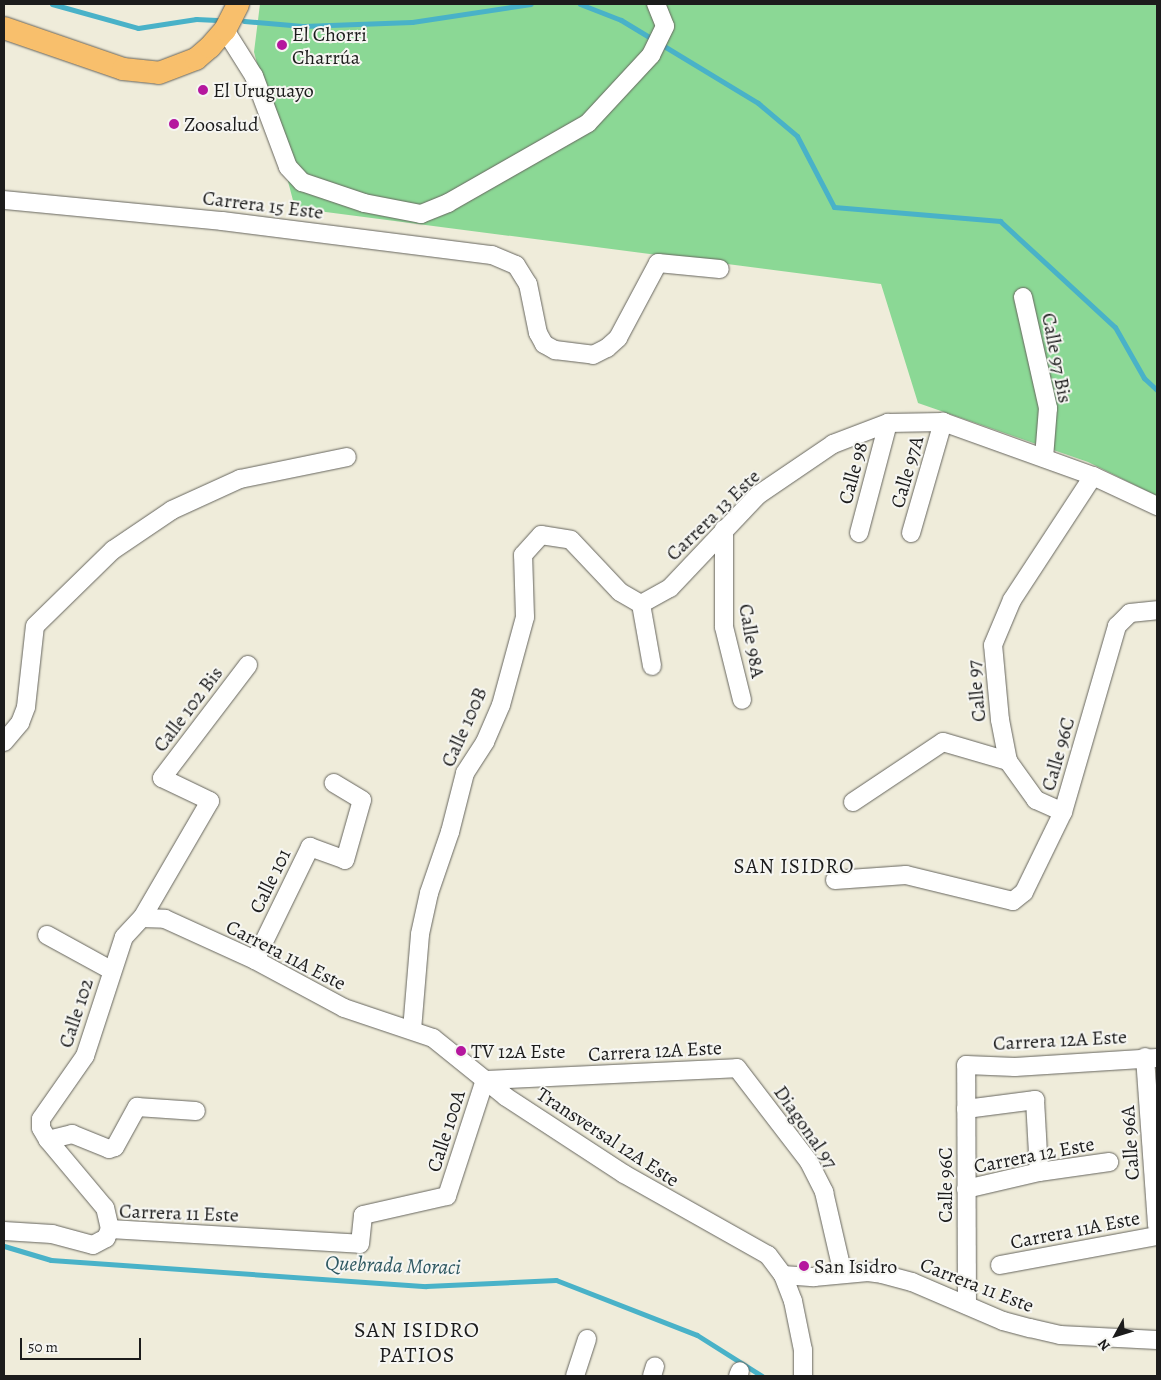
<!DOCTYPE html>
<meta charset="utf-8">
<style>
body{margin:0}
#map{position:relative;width:1161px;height:1380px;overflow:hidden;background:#efecda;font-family:Alegreya,serif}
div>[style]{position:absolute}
.green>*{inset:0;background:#8bd895}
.stream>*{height:5px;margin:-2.5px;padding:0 2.5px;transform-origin:2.5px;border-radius:2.5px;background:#49b2c8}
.roads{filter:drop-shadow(0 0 1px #66655e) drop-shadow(0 0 1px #66655e)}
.minor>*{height:18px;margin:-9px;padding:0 9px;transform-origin:9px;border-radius:9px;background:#fff}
.major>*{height:22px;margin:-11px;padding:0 11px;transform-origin:11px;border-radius:11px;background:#f8bf6c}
.dots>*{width:14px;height:14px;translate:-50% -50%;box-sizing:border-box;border:2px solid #f6f6f2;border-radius:50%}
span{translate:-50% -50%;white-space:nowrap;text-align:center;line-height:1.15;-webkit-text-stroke:4px #f6f6f2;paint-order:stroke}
.poi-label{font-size:20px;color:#1c1c1c}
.left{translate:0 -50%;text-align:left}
.street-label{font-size:20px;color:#1c1c1c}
.neighbourhood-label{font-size:21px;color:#1c1c1c;letter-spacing:1px}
.water-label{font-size:21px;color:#2e5861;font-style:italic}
.quarter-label{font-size:22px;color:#1c1c1c;letter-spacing:1px}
.frame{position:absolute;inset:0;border:5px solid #1c1c1c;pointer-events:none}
.north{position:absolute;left:1091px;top:1310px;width:50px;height:50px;-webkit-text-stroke:4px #f6f6f2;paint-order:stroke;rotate:231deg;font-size:14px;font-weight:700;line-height:20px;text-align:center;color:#1c1c1c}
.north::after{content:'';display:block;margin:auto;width:18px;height:22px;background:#1c1c1c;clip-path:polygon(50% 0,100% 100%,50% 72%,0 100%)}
.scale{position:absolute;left:20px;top:1338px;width:121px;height:22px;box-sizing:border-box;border:2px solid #1c1c1c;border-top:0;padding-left:6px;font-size:15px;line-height:18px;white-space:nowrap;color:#1c1c1c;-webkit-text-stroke:4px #f6f6f2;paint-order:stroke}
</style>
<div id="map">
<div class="green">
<div style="clip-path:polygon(260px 4px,1157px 4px,1157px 496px,1088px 462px,918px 403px,881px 284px,295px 208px,254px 52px)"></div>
</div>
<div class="stream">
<div style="left:52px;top:4px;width:89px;rotate:15.6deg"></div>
<div style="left:138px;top:28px;width:59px;rotate:-8.8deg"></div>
<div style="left:196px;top:19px;width:21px;rotate:3deg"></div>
<div style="left:580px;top:4px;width:44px;rotate:21.3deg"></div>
<div style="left:621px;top:20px;width:160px;rotate:31.2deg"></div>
<div style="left:758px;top:103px;width:51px;rotate:40.2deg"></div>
<div style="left:797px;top:136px;width:80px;rotate:62.5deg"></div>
<div style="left:834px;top:207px;width:167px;rotate:4.8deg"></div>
<div style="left:1000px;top:221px;width:156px;rotate:42.7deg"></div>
<div style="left:1115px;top:327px;width:59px;rotate:60.4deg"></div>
<div style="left:1144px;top:378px;width:18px;rotate:43deg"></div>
<div style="left:244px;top:21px;width:59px;rotate:4.8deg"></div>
<div style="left:303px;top:26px;width:109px;rotate:-2.1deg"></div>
<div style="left:412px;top:22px;width:120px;rotate:-8.6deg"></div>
<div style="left:4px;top:1246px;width:49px;rotate:16.6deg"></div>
<div style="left:51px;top:1260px;width:376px;rotate:4deg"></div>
<div style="left:426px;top:1286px;width:130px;rotate:-2.6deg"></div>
<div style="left:556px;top:1280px;width:151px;rotate:21.3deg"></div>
<div style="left:697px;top:1335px;width:77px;rotate:32.2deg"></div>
</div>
<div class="roads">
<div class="minor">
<div style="left:225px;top:30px;width:54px;rotate:57.8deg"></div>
<div style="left:254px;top:76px;width:97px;rotate:69.5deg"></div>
<div style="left:288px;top:167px;width:21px;rotate:47deg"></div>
<div style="left:302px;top:182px;width:65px;rotate:18.7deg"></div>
<div style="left:364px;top:203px;width:58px;rotate:10.9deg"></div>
<div style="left:421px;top:214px;width:29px;rotate:-22deg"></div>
<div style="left:448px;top:203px;width:161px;rotate:-29.7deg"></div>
<div style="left:588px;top:123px;width:93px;rotate:-47.2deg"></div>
<div style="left:651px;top:55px;width:32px;rotate:-64deg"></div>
<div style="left:665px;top:26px;width:24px;rotate:-112deg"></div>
<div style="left:4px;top:200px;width:219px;rotate:5.5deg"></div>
<div style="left:222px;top:221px;width:272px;rotate:7.2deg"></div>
<div style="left:492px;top:255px;width:26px;rotate:23deg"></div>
<div style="left:516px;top:265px;width:22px;rotate:58deg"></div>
<div style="left:528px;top:284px;width:50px;rotate:78.5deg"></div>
<div style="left:538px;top:333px;width:13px;rotate:61deg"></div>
<div style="left:544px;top:344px;width:13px;rotate:29deg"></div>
<div style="left:555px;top:350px;width:38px;rotate:7deg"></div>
<div style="left:593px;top:355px;width:16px;rotate:-27deg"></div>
<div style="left:607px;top:348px;width:15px;rotate:-42deg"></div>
<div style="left:618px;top:338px;width:85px;rotate:-61.9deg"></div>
<div style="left:658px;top:263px;width:62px;rotate:5.5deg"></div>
<div style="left:1023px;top:297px;width:114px;rotate:77.3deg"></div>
<div style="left:1048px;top:408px;width:50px;rotate:94.6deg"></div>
<div style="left:724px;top:529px;width:98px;rotate:90deg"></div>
<div style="left:724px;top:627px;width:75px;rotate:76.1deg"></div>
<div style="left:859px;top:533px;width:114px;rotate:-75.2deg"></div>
<div style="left:911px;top:533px;width:116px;rotate:-73.9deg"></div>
<div style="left:641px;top:604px;width:63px;rotate:79.9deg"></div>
<div style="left:4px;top:742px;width:25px;rotate:-50deg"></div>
<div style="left:20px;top:723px;width:17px;rotate:-69deg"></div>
<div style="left:26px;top:707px;width:81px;rotate:-83.7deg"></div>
<div style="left:35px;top:626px;width:109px;rotate:-44.3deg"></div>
<div style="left:113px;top:550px;width:71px;rotate:-34.1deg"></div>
<div style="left:172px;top:510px;width:75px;rotate:-24.5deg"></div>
<div style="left:240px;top:479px;width:109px;rotate:-11.6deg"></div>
<div style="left:853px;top:802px;width:108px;rotate:-33.7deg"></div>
<div style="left:943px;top:742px;width:68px;rotate:16.3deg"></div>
<div style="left:1063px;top:812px;width:30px;rotate:-156deg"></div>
<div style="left:1036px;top:800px;width:48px;rotate:-125.7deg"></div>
<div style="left:1008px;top:761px;width:42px;rotate:-101deg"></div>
<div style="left:1000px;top:720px;width:75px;rotate:-95.3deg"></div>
<div style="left:993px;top:645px;width:49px;rotate:-67.1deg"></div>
<div style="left:1012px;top:600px;width:148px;rotate:-56.8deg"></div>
<div style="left:835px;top:880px;width:71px;rotate:-4deg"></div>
<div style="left:906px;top:875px;width:110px;rotate:13.7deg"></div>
<div style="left:1013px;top:901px;width:14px;rotate:-39deg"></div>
<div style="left:1024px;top:892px;width:89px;rotate:-64deg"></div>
<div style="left:1063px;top:812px;width:194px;rotate:-73.8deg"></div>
<div style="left:1117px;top:626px;width:18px;rotate:-45deg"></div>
<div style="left:1130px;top:613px;width:27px;rotate:-6deg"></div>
<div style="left:142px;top:918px;width:23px;rotate:2deg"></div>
<div style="left:165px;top:919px;width:99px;rotate:24.5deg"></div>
<div style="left:255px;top:960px;width:101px;rotate:28.3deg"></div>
<div style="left:344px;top:1008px;width:94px;rotate:18.6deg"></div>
<div style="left:433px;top:1038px;width:94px;rotate:38.9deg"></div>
<div style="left:506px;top:1097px;width:141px;rotate:33.1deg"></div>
<div style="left:624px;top:1174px;width:165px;rotate:29.4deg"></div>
<div style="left:768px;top:1255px;width:25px;rotate:53deg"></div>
<div style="left:783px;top:1275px;width:28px;rotate:69deg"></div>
<div style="left:793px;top:1301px;width:50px;rotate:78.5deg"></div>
<div style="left:803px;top:1350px;width:26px;rotate:90deg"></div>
<div style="left:47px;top:935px;width:73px;rotate:28.7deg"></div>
<div style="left:255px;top:960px;width:126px;rotate:-64deg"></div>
<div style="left:310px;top:847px;width:37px;rotate:20deg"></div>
<div style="left:345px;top:860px;width:62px;rotate:-74.2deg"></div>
<div style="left:362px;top:800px;width:33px;rotate:-149deg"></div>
<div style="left:412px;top:1030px;width:96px;rotate:-85.2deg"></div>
<div style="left:420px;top:934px;width:42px;rotate:-77.6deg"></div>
<div style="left:429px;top:893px;width:65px;rotate:-71deg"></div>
<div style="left:450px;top:832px;width:61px;rotate:-75.7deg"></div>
<div style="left:465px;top:773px;width:37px;rotate:-57deg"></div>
<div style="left:485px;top:742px;width:40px;rotate:-66.6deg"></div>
<div style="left:501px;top:705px;width:91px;rotate:-74.7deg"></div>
<div style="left:525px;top:617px;width:62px;rotate:-91.8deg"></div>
<div style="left:523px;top:555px;width:27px;rotate:-48deg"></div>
<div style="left:541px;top:535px;width:30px;rotate:9deg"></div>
<div style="left:571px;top:540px;width:71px;rotate:46.7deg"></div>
<div style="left:620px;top:592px;width:24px;rotate:30deg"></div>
<div style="left:641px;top:604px;width:33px;rotate:-29deg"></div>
<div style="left:670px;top:588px;width:128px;rotate:-46.6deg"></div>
<div style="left:758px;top:495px;width:91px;rotate:-34.2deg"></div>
<div style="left:833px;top:444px;width:59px;rotate:-20.9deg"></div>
<div style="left:888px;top:423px;width:55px;rotate:-1deg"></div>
<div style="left:943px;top:422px;width:159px;rotate:19.8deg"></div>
<div style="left:1093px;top:476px;width:71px;rotate:25.1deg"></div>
<div style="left:1145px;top:1057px;width:169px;rotate:85.9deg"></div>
<div style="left:966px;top:1109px;width:70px;rotate:-7.4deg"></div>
<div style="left:1035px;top:1100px;width:72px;rotate:86.8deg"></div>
<div style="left:48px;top:1140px;width:25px;rotate:-14deg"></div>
<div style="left:72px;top:1134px;width:40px;rotate:22deg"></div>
<div style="left:109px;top:1149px;width:6px;rotate:-18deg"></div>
<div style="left:115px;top:1147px;width:46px;rotate:-61.2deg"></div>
<div style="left:137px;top:1107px;width:59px;rotate:3.9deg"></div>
<div style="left:966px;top:1189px;width:75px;rotate:-13.1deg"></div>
<div style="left:1039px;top:1172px;width:71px;rotate:-8.1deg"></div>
<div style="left:110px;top:1229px;width:250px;rotate:3.4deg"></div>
<div style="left:360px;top:1244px;width:29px;rotate:-84deg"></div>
<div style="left:363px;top:1215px;width:86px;rotate:-12.7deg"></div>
<div style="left:447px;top:1196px;width:122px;rotate:-71.9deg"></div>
<div style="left:485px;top:1080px;width:252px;rotate:-2.7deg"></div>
<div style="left:737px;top:1068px;width:118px;rotate:52.5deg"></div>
<div style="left:809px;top:1162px;width:34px;rotate:63deg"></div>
<div style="left:824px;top:1192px;width:84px;rotate:77deg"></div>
<div style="left:4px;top:1231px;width:48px;rotate:3.6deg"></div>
<div style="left:52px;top:1234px;width:42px;rotate:15deg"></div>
<div style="left:93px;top:1245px;width:15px;rotate:-28deg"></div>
<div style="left:106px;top:1238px;width:10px;rotate:-66deg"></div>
<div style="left:110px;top:1229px;width:22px;rotate:-103deg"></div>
<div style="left:105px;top:1208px;width:89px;rotate:-130deg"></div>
<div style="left:48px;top:1140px;width:14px;rotate:-120deg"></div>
<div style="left:41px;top:1128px;width:9px;rotate:-90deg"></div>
<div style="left:41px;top:1119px;width:77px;rotate:-55.1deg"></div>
<div style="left:85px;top:1056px;width:125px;rotate:-71.9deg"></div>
<div style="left:124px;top:937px;width:26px;rotate:-47deg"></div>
<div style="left:142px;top:918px;width:135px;rotate:-59.8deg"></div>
<div style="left:210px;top:801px;width:53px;rotate:-154.4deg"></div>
<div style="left:162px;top:778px;width:142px;rotate:-52.7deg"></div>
<div style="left:1000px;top:1265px;width:160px;rotate:-10.5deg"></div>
<div style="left:783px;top:1275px;width:31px;rotate:4deg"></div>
<div style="left:814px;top:1277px;width:54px;rotate:-5.3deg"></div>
<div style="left:868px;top:1272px;width:14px;rotate:8deg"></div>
<div style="left:882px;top:1274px;width:31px;rotate:15deg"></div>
<div style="left:912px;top:1282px;width:99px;rotate:23.2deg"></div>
<div style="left:1003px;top:1321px;width:28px;rotate:15deg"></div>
<div style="left:1030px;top:1328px;width:31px;rotate:13deg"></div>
<div style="left:1060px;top:1335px;width:97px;rotate:3deg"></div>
<div style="left:967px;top:1305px;width:240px;rotate:-90.2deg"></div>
<div style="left:966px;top:1065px;width:49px;rotate:2.3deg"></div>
<div style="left:1015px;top:1067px;width:142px;rotate:-3.6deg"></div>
<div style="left:575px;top:1376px;width:39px;rotate:-72deg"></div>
<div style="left:652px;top:1376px;width:10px;rotate:-73deg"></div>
<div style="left:738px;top:1376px;width:5px;rotate:-68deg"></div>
</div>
<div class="major">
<div style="left:4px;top:28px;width:126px;rotate:19deg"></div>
<div style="left:123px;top:69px;width:36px;rotate:6deg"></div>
<div style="left:159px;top:73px;width:40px;rotate:-21deg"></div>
<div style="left:196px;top:59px;width:18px;rotate:-41deg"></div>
<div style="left:210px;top:47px;width:23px;rotate:-49deg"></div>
<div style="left:225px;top:30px;width:29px;rotate:-63deg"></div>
</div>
</div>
<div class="dots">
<div style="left:282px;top:45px;background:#b5179e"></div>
<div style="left:203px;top:90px;background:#b5179e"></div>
<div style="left:174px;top:124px;background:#b5179e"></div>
<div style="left:461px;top:1051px;background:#b5179e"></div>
<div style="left:804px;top:1266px;background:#b5179e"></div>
</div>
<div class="poi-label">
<span class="left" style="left:292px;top:46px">El Chorri<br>Charrúa</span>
<span class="left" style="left:213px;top:90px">El Uruguayo</span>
<span class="left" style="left:184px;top:124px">Zoosalud</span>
<span class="left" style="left:471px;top:1051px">TV 12A Este</span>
<span class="left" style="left:814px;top:1266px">San Isidro</span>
</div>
<div class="street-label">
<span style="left:263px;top:205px;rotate:7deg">Carrera 15 Este</span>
<span style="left:1057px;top:358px;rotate:79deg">Calle 97 Bis</span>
<span style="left:907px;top:472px;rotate:-74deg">Calle 97A</span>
<span style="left:853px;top:473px;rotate:-75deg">Calle 98</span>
<span style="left:713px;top:515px;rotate:-44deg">Carrera 13 Este</span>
<span style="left:752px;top:641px;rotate:80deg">Calle 98A</span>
<span style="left:976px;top:691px;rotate:-96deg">Calle 97</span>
<span style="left:188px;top:709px;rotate:-53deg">Calle 102 Bis</span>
<span style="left:464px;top:727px;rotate:-66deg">Calle 100B</span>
<span style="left:1058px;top:754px;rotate:-74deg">Calle 96C</span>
<span style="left:270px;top:881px;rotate:-64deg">Calle 101</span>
<span style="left:286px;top:955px;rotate:27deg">Carrera 11A Este</span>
<span style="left:76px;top:1013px;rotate:-72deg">Calle 102</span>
<span style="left:1060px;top:1040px;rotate:-3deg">Carrera 12A Este</span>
<span style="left:655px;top:1051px;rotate:-3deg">Carrera 12A Este</span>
<span style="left:806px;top:1127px;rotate:55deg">Diagonal 97</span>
<span style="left:446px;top:1131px;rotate:-72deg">Calle 100A</span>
<span style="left:608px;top:1137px;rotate:33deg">Transversal 12A Este</span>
<span style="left:1130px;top:1143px;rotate:-94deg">Calle 96A</span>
<span style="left:1034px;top:1155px;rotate:-11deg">Carrera 12 Este</span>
<span style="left:945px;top:1185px;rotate:-90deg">Calle 96C</span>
<span style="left:179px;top:1213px;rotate:2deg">Carrera 11 Este</span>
<span style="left:1075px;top:1230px;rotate:-11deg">Carrera 11A Este</span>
<span style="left:977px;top:1285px;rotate:21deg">Carrera 11 Este</span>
</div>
<div class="neighbourhood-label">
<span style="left:794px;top:866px">SAN ISIDRO</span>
</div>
<div class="water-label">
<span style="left:393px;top:1265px;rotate:2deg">Quebrada Moraci</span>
</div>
<div class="quarter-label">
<span style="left:417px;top:1343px">SAN ISIDRO<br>PATIOS</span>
</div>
<div class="frame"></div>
<div class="north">N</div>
<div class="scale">50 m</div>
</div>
